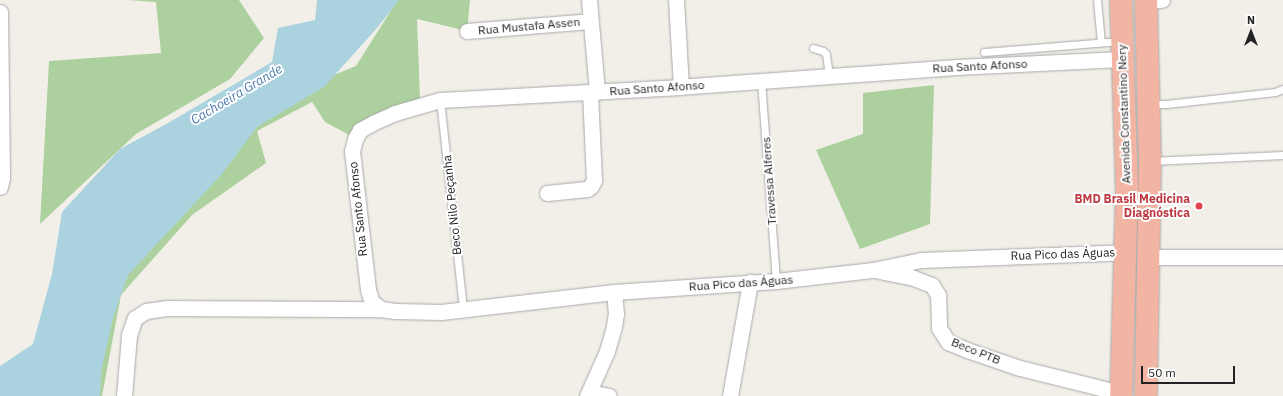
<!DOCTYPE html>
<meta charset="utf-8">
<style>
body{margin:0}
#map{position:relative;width:1283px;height:396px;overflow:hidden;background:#f2efe9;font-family:"IBM Plex Sans",sans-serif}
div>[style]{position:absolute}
.forest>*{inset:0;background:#add19e}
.water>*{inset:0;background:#aad3df}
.roads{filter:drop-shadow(0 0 1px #a9a9a9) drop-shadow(0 0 1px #a9a9a9)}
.service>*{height:7px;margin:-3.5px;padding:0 3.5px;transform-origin:3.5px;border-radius:3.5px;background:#fff}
.minor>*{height:15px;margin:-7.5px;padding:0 7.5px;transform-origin:7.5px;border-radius:7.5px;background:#fff}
.trunk>*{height:22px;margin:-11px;padding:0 11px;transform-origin:11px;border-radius:11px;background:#f2b4a3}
.dots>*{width:11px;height:11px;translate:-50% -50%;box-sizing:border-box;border:2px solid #fff;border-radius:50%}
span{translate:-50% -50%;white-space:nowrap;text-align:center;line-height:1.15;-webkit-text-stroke:4px #fff;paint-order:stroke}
.street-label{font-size:12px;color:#222}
.health-label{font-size:12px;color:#be3a42;font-weight:700}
.right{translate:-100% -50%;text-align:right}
.water-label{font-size:13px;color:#4a7aab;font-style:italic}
.north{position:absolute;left:1231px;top:12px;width:40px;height:40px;-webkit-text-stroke:3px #fff;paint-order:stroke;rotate:0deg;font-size:11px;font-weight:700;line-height:16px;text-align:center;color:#222}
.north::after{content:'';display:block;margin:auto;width:14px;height:18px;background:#222;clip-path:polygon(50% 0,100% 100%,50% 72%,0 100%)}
.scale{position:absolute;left:1141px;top:366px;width:94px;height:18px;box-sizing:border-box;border:2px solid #222;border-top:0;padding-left:5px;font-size:12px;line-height:14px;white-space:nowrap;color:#222;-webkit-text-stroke:3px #fff;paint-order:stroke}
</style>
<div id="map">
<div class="forest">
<div style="clip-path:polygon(127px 0,239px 0,264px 38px,230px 79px,136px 134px,40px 224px,49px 61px,161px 53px,156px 2px)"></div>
<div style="clip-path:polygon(394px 0,470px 0,467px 31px,417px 19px,420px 98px,351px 136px,325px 122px,312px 102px,257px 131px,266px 163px,192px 215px,121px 295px,102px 396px,59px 396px,76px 282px,254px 107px,356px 66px,390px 12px)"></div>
<div style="clip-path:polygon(934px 85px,930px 224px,860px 249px,816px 150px,863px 134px,863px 93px)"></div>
</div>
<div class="water">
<div style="clip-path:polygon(317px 0,399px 0,377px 28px,324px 87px,257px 127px,222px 174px,128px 275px,113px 318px,101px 372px,100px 396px,0 396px,0 366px,33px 344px,52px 274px,62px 212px,120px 149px,168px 123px,272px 62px,278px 28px,315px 20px)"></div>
</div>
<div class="roads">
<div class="service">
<div style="left:1097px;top:0;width:42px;rotate:84.6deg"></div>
<div style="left:813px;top:48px;width:10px;rotate:17deg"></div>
<div style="left:823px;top:51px;width:4px;rotate:45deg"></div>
<div style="left:826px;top:54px;width:22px;rotate:82deg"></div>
<div style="left:984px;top:52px;width:137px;rotate:-4.6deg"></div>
<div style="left:761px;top:81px;width:201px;rotate:85.7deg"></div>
<div style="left:440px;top:100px;width:211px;rotate:83.7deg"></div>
<div style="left:1151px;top:104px;width:15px"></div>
<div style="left:1166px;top:104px;width:110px;rotate:-6.3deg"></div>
<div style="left:1275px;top:92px;width:9px;rotate:-21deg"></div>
<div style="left:1151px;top:161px;width:132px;rotate:-2.6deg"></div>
</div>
<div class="minor">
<div style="left:589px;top:0;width:92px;rotate:85deg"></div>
<div style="left:676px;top:0;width:87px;rotate:86.7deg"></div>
<div style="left:1146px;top:1px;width:16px;rotate:-4deg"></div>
<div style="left:0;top:12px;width:166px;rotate:89.3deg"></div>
<div style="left:2px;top:178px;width:9px;rotate:103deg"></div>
<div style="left:467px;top:31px;width:123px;rotate:-4.6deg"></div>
<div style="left:1121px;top:59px;width:164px;rotate:177.2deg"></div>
<div style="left:957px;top:67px;width:277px;rotate:175.9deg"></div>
<div style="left:681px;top:87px;width:241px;rotate:176.9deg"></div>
<div style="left:440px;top:100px;width:47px;rotate:163.9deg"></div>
<div style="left:395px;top:113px;width:24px;rotate:156deg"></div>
<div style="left:373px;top:123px;width:15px;rotate:152deg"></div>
<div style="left:360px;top:130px;width:10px;rotate:119deg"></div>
<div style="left:355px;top:139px;width:12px;rotate:104deg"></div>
<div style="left:352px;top:151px;width:140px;rotate:83.4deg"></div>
<div style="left:368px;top:290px;width:13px;rotate:72deg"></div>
<div style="left:372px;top:302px;width:11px;rotate:38deg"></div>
<div style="left:381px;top:309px;width:14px;rotate:8deg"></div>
<div style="left:395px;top:311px;width:46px;rotate:1.2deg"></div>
<div style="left:441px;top:312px;width:174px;rotate:-6.6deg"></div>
<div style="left:614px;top:292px;width:162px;rotate:-3.9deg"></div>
<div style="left:776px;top:281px;width:98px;rotate:-6.5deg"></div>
<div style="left:873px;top:270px;width:49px;rotate:-11.8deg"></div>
<div style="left:921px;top:260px;width:204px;rotate:-2.2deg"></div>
<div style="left:547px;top:193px;width:40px;rotate:-5.7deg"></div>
<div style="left:587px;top:189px;width:5px;rotate:-37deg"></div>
<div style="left:591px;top:186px;width:7px;rotate:-63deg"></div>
<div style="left:594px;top:180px;width:87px;rotate:-92.6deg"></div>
<div style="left:1147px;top:257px;width:136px"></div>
<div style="left:879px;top:271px;width:33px;rotate:11deg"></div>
<div style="left:911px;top:277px;width:22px;rotate:21deg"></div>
<div style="left:932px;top:285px;width:12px;rotate:59deg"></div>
<div style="left:938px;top:295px;width:33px;rotate:88deg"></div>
<div style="left:939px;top:328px;width:17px;rotate:57deg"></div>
<div style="left:948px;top:342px;width:21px;rotate:23deg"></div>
<div style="left:967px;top:350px;width:56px;rotate:18.8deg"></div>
<div style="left:1020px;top:368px;width:104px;rotate:13.9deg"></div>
<div style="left:589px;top:392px;width:20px;rotate:11deg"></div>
<div style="left:124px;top:396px;width:61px;rotate:-85.3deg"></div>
<div style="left:129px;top:335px;width:18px;rotate:-71deg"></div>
<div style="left:135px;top:318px;width:13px;rotate:-32deg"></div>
<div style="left:146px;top:311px;width:22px;rotate:-8deg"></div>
<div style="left:168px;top:308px;width:213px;rotate:0.3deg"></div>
<div style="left:587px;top:396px;width:49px;rotate:-66deg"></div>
<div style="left:607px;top:351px;width:26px;rotate:-74deg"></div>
<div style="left:614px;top:326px;width:12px;rotate:-81deg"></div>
<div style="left:616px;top:314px;width:22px;rotate:-95deg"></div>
<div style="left:730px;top:396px;width:116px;rotate:-80deg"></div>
</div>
<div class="trunk">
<div style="left:1121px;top:0;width:187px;rotate:88.2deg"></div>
<div style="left:1127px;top:187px;width:209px;rotate:91.6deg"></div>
<div style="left:1146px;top:0;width:161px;rotate:88.6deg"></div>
<div style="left:1150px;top:161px;width:235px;rotate:91deg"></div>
</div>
</div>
<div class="dots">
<div style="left:1199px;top:206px;background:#e0444e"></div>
</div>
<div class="street-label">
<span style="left:529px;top:26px;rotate:-5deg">Rua Mustafa Assen</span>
<span style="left:980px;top:66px;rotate:-3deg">Rua Santo Afonso</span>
<span style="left:657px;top:88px;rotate:-4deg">Rua Santo Afonso</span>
<span style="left:1124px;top:114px;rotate:-92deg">Avenida Constantino Nery</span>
<span style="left:769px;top:181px;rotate:-94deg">Travessa Alferes</span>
<span style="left:452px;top:205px;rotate:-96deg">Beco Nilo Peçanha</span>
<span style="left:358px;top:209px;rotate:-96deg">Rua Santo Afonso</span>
<span style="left:1063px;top:254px;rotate:-2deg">Rua Pico das Águas</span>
<span style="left:741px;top:283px;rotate:-4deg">Rua Pico das Águas</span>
<span style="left:976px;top:351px;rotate:22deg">Beco PTB</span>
</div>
<div class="health-label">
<span class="right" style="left:1190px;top:206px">BMD Brasil Medicina<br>Diagnóstica</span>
</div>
<div class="water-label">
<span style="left:237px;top:95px;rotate:-31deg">Cachoeira Grande</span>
</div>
<div class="north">N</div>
<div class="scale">50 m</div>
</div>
